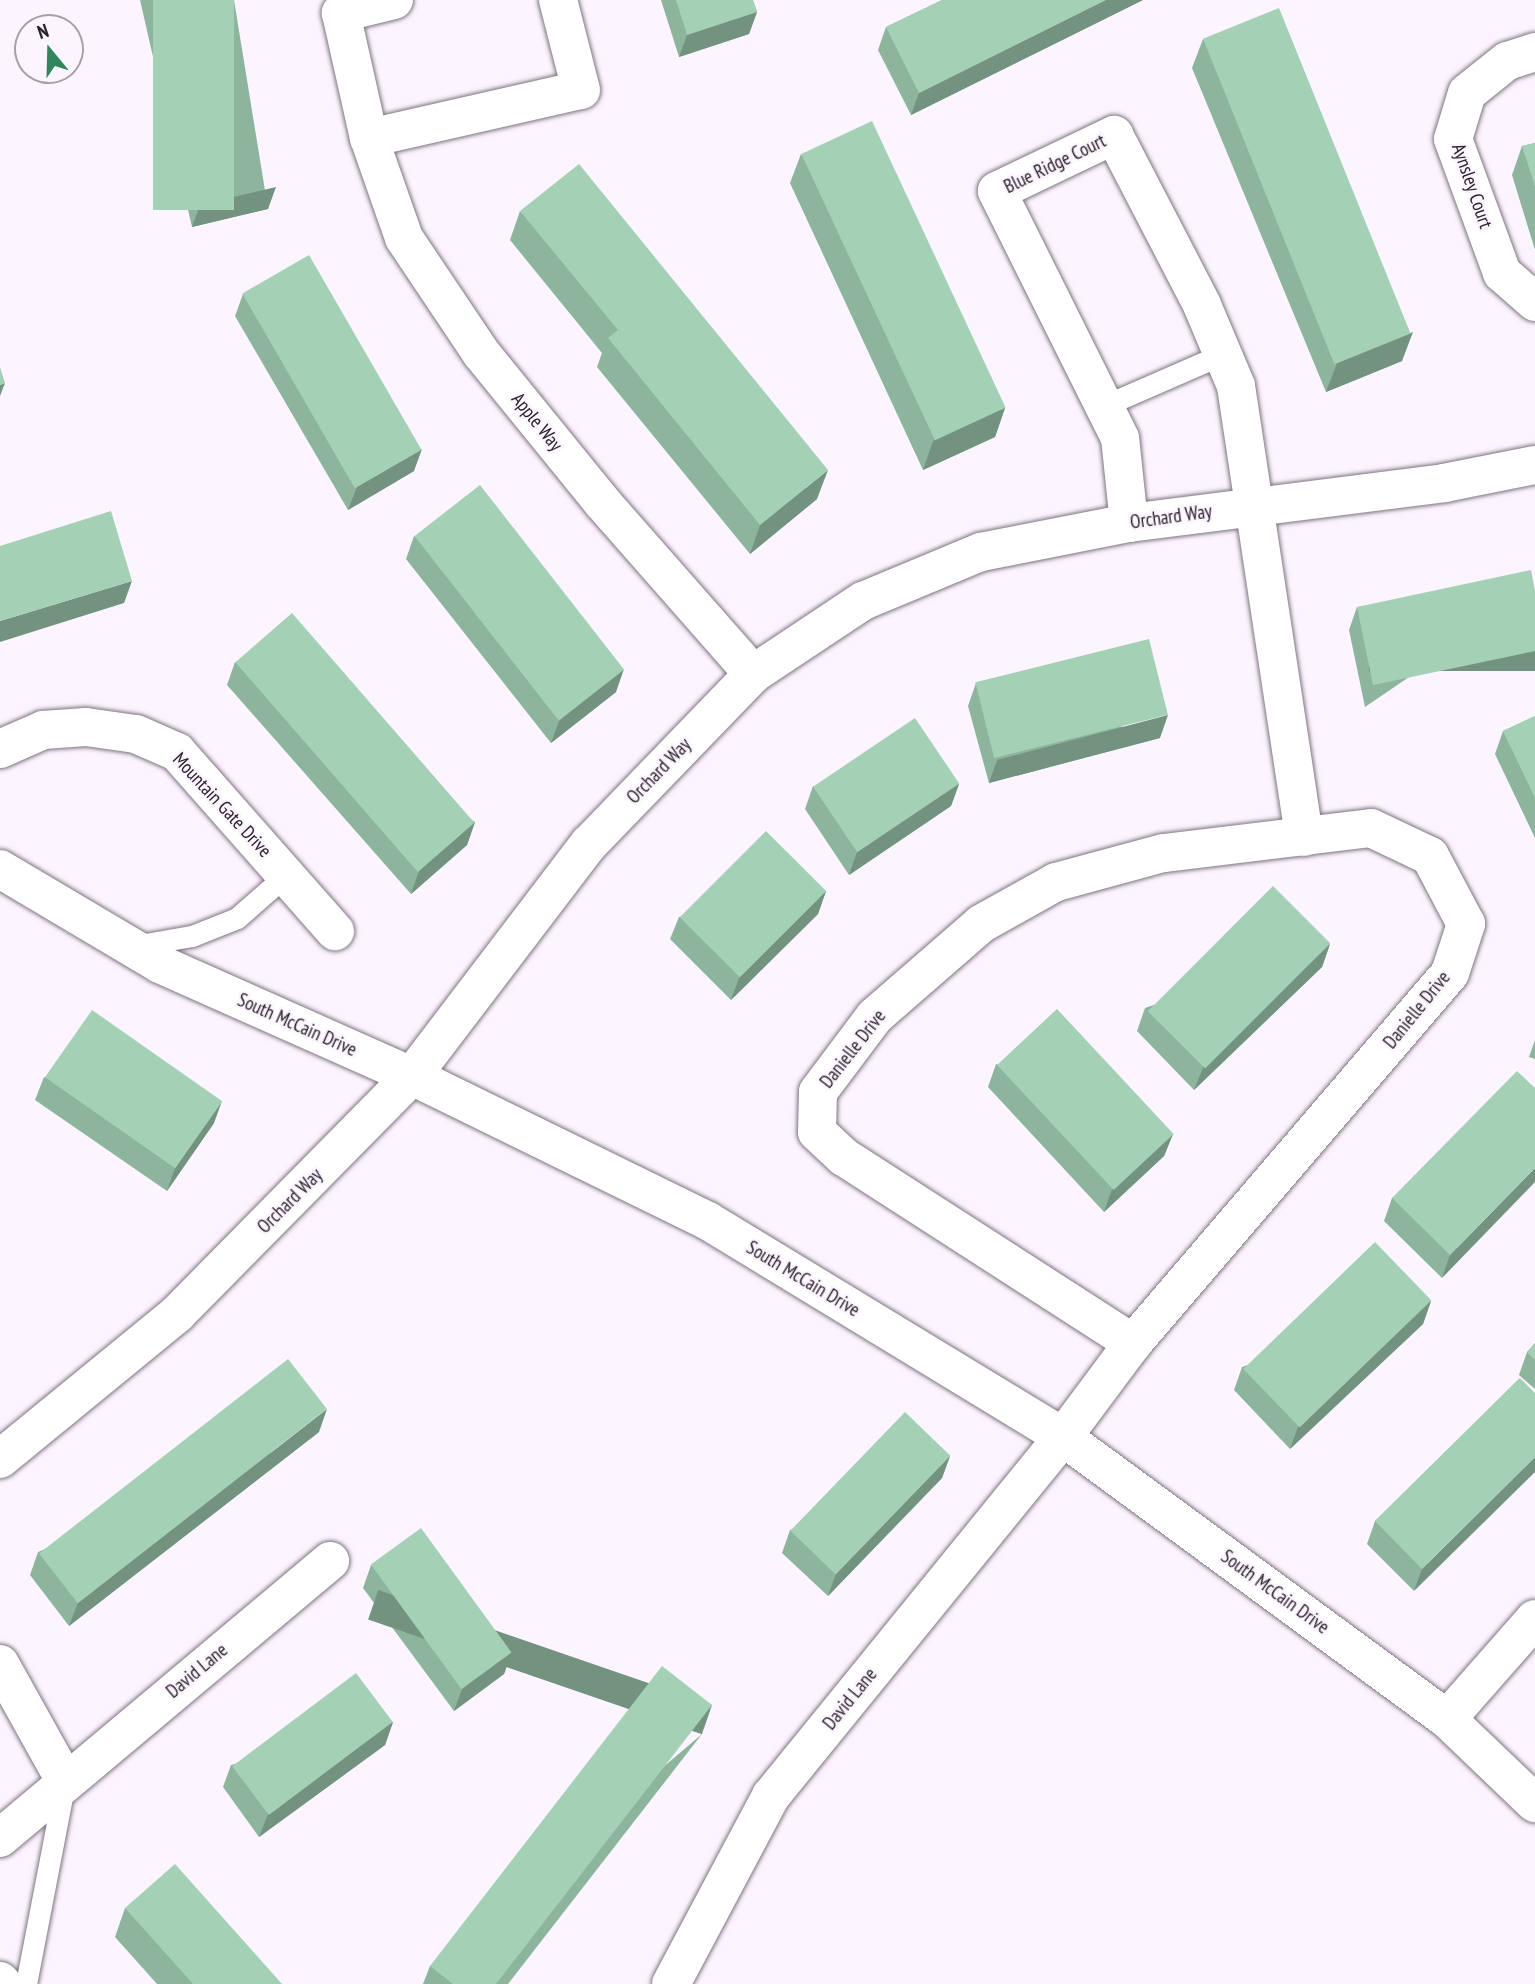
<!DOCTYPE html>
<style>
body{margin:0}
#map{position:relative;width:1535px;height:1984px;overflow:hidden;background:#fcf4fe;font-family:"PT Sans Narrow",sans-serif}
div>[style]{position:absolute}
.roads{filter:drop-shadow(0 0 2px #7f7481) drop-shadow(0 0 2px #7f7481)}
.service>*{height:21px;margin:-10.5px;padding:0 10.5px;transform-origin:10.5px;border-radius:10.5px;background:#fff}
.minor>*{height:38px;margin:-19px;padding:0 19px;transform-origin:19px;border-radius:19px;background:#fff}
.tertiary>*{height:38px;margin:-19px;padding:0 19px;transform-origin:19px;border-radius:19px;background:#fff}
.wall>*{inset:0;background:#8db49c}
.shaded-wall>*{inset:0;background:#73927f;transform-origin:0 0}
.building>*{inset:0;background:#a4d1b5;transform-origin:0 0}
span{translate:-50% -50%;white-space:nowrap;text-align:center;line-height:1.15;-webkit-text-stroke:5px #fcf4fe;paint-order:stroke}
.street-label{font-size:19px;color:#272228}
.north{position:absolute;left:14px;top:14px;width:70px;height:70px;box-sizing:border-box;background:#fcf4fe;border:2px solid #a7a0a8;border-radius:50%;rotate:341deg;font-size:19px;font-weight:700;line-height:28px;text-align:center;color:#272228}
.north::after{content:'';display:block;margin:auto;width:24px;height:32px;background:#31875b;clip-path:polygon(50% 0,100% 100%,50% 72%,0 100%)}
</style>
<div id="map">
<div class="roads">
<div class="service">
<div style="left:1106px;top:405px;width:128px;rotate:-23.6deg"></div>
<div style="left:134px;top:946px;width:59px;rotate:-9.8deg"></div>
<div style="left:192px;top:936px;width:48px;rotate:-21.8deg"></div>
<div style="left:237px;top:918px;width:65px;rotate:-41.3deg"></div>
<div style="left:26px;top:1984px;width:201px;rotate:-79.1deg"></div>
</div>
<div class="minor">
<div style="left:394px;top:0;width:55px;rotate:166.2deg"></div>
<div style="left:341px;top:13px;width:128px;rotate:77.4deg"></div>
<div style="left:369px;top:138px;width:217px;rotate:-12.8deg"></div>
<div style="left:581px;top:90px;width:93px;rotate:-104.3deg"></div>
<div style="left:1535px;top:52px;width:29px;rotate:162deg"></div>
<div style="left:1507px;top:61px;width:51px;rotate:141.3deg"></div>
<div style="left:1467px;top:93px;width:48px;rotate:106.9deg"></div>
<div style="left:1453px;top:139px;width:143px;rotate:69.9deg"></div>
<div style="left:1502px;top:273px;width:44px;rotate:41.3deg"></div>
<div style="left:369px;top:138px;width:106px;rotate:70.7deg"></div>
<div style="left:404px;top:238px;width:138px;rotate:56.2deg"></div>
<div style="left:481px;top:353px;width:192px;rotate:50.9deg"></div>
<div style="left:602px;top:502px;width:229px;rotate:48.7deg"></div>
<div style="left:1129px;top:523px;width:85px;rotate:-96deg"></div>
<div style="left:1120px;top:438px;width:276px;rotate:-116.5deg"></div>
<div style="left:997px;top:191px;width:130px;rotate:-25.6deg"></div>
<div style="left:1114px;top:135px;width:191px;rotate:62.6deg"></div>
<div style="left:1202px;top:305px;width:88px;rotate:67.2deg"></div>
<div style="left:1236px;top:386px;width:456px;rotate:81.4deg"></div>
<div style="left:0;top:749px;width:47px;rotate:-23.8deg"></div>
<div style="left:43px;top:730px;width:43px;rotate:-4deg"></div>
<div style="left:86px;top:727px;width:50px;rotate:8deg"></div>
<div style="left:136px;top:734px;width:45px;rotate:23.7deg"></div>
<div style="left:177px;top:752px;width:239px;rotate:48.6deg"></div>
<div style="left:0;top:1459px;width:229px;rotate:-39.3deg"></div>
<div style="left:177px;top:1314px;width:334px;rotate:-45.4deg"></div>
<div style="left:412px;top:1076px;width:292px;rotate:-52.7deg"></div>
<div style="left:589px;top:844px;width:236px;rotate:-46deg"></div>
<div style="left:753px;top:674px;width:132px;rotate:-33.6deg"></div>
<div style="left:863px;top:601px;width:128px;rotate:-22.6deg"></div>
<div style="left:981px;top:552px;width:151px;rotate:-11.1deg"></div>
<div style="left:1129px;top:523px;width:318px;rotate:-7.2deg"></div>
<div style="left:1444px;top:483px;width:93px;rotate:-11.2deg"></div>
<div style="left:0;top:1664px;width:134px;rotate:60.9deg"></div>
<div style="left:1447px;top:1719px;width:133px;rotate:-48.7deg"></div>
<div style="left:0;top:1838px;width:431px;rotate:-40deg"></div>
<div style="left:0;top:1981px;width:4px;rotate:45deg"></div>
<div style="left:671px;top:1984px;width:213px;rotate:-62deg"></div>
<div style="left:771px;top:1796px;width:463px;rotate:-50.9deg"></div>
<div style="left:1063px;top:1437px;width:117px;rotate:-53.3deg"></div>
<div style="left:1133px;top:1343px;width:487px;rotate:-49.4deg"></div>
<div style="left:1450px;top:973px;width:52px;rotate:-71.9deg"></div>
<div style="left:1466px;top:924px;width:77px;rotate:-117.9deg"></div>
<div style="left:1430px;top:856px;width:65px;rotate:-154.6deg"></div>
<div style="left:1371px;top:828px;width:209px;rotate:173.1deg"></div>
<div style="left:1163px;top:853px;width:111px;rotate:164.8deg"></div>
<div style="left:1056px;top:882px;width:86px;rotate:150.8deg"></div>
<div style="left:981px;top:924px;width:140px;rotate:139deg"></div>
<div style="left:875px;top:1016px;width:95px;rotate:126.9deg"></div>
<div style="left:818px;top:1092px;width:40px;rotate:91.4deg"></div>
<div style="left:817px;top:1132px;width:37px;rotate:43deg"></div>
<div style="left:844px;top:1157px;width:344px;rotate:32.8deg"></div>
</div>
<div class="tertiary">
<div style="left:0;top:869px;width:186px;rotate:30.7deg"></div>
<div style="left:160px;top:964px;width:276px;rotate:24deg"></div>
<div style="left:412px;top:1076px;width:330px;rotate:26.1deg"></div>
<div style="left:708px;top:1221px;width:416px;rotate:31.3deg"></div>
<div style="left:1063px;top:1437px;width:476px;rotate:36.3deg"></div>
<div style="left:1447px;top:1719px;width:122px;rotate:43.7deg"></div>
</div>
</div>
<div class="wall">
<div style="clip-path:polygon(140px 0,234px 0,268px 209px,192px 227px)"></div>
<div style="clip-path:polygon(661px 0,753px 0,757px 12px,749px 34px,679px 57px)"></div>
<div style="clip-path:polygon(942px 0,1143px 0,911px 115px,878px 50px,886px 27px)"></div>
<div style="clip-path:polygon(1203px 39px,1402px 361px,1326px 392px,1192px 68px)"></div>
<div style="clip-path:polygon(1535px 143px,1535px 250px,1512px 175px,1522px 146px)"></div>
<div style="clip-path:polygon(801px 154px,1005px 408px,995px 437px,923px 470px,790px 183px)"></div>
<div style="clip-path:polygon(520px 211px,817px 499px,750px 554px,597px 367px,602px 353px,510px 240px)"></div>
<div style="clip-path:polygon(243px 294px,414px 471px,348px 510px,235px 316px)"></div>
<div style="clip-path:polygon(414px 536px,616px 692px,551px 743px,406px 559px)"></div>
<div style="clip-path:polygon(1535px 591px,1365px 707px,1349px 630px,1357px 607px)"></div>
<div style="clip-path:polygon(235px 662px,475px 822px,467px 845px,411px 894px,227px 685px)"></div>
<div style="clip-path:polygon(976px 683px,1160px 738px,989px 783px,968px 706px)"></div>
<div style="clip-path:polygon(1535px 716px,1535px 838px,1495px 754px,1503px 731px)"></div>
<div style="clip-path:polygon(959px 784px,951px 806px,849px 875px,805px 809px,813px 786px)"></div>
<div style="clip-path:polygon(826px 891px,818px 914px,731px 1000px,670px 939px,679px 917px)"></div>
<div style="clip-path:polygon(1330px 944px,1322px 967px,1194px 1090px,1137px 1031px,1145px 1008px)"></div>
<div style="clip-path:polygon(1535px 1040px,1535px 1059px,1529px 1057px)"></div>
<div style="clip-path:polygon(996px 1064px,1173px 1134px,1164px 1156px,1104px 1212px,988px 1087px)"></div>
<div style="clip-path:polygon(44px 1077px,214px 1123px,167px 1191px,35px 1100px)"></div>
<div style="clip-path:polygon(1535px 1088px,1442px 1278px,1384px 1221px,1392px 1198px)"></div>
<div style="clip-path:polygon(1431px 1301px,1423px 1324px,1290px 1449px,1234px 1390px,1242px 1367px)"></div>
<div style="clip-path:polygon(1535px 1343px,1535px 1389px,1519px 1375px,1527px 1352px)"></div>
<div style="clip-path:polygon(1520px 1378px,1414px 1591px,1367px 1544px,1375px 1521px)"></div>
<div style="clip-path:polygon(319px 1432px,69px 1626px,30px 1575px,38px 1552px)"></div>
<div style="clip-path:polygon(950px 1456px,942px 1478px,828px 1596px,782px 1553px,790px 1530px)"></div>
<div style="clip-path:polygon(371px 1565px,512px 1652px,504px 1674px,454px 1711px,363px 1588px)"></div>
<div style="clip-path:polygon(393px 1722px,385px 1745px,259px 1837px,223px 1787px,231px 1765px)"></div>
<div style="clip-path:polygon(702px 1734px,508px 1984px,423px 1984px,430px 1966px)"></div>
<div style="clip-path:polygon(125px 1908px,282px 1984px,157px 1984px,115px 1937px)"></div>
</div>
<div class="shaded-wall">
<div style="clip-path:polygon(1106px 0,1143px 0,911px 115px,919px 93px)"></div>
<div style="clip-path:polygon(757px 12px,749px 34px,679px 57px,687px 35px)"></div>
<div style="clip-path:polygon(276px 187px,268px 209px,192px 227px,200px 205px)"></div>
<div style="clip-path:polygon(1413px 332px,1402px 361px,1326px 392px,1337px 363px)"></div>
<div style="clip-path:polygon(5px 383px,0 396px,0 385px)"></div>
<div style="clip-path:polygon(1005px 408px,995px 437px,923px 470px,933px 441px)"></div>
<div style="clip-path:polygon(422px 449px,414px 471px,348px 510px,357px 487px)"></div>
<div style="clip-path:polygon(828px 470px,817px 499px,750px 554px,760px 525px)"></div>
<div style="clip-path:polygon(132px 581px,124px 603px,0 642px,0 621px)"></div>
<div style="left:1535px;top:651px;width:20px;height:166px;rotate:90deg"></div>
<div style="clip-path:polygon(624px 669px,616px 692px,551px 743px,559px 721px)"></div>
<div style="clip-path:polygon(1168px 715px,1160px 738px,989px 783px,997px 760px)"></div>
<div style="clip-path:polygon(959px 784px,951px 806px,849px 875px,857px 852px)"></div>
<div style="clip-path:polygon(475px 822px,467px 845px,411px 894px,419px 871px)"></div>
<div style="clip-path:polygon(826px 891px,818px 914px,731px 1000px,739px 978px)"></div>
<div style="clip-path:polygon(1330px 944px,1322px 967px,1194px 1090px,1203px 1068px)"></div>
<div style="clip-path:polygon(222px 1101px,214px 1123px,167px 1191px,175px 1168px)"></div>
<div style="clip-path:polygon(1173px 1134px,1164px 1156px,1104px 1212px,1112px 1189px)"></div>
<div style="clip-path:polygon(1535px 1168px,1535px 1182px,1442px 1278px,1450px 1255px)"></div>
<div style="clip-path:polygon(1431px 1301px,1423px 1324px,1290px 1449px,1298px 1427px)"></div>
<div style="clip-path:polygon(327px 1409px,319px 1432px,69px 1626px,78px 1603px)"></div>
<div style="clip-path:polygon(950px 1456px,942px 1478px,828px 1596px,836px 1574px)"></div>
<div style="clip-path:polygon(1535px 1457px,1535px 1472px,1414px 1591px,1422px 1569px)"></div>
<div style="clip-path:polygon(512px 1652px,504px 1674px,454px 1711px,462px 1689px)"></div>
<div style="left:712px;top:1705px;width:31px;height:353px;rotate:109deg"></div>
<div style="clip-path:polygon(393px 1722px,385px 1745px,259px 1837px,268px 1814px)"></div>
</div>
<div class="building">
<div style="left:153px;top:0;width:81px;height:210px"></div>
<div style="clip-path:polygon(676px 0,753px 0,757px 12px,687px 35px)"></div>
<div style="clip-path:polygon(942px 0,1106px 0,919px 93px,886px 27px)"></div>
<div style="left:1279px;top:8px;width:351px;height:82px;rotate:68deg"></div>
<div style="left:872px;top:121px;width:316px;height:78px;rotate:65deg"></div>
<div style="clip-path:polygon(1535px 143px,1535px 187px,1522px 146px)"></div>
<div style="clip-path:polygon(579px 164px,828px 470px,760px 525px,608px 338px,618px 330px,520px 211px)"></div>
<div style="left:309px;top:255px;width:225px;height:77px;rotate:60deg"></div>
<div style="clip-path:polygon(0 367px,5px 383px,0 385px)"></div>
<div style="left:480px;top:485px;width:234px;height:83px;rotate:52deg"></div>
<div style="clip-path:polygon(111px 511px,132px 581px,0 621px,0 546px)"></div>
<div style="clip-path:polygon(1531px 570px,1535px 591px,1535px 651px,1373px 685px,1357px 607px)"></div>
<div style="left:292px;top:613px;width:278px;height:75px;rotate:49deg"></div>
<div style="left:1149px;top:639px;width:78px;height:179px;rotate:76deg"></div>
<div style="clip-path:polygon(1535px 716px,1535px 798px,1503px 731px)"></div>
<div style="left:915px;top:718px;width:79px;height:123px;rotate:56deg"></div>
<div style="left:766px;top:831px;width:85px;height:122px;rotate:45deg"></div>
<div style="left:1273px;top:886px;width:81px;height:177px;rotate:45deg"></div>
<div style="left:1057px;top:1009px;width:171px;height:82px;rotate:47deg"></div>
<div style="left:92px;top:1010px;width:159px;height:82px;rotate:35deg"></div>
<div style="clip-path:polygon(1517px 1071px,1535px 1088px,1535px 1168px,1450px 1255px,1392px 1198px)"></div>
<div style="left:1375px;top:1242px;width:81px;height:183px;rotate:46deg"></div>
<div style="clip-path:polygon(1535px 1343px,1535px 1360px,1527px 1352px)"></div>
<div style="left:288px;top:1359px;width:63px;height:316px;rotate:52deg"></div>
<div style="clip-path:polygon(1520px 1378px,1535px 1393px,1535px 1457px,1422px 1569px,1375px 1521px)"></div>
<div style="left:905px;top:1412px;width:63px;height:165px;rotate:44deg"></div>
<div style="left:421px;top:1528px;width:154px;height:62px;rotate:54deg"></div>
<div style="clip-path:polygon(662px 1666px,712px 1705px,496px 1984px,453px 1984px,430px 1966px)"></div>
<div style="left:356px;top:1673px;width:61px;height:155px;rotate:53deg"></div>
<div style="clip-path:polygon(175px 1864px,282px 1984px,193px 1984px,125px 1908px)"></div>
</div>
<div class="street-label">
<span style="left:1055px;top:164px;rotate:-26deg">Blue Ridge Court</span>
<span style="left:1472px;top:186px;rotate:71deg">Aynsley Court</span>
<span style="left:537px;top:422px;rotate:51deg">Apple Way</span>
<span style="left:1171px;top:517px;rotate:-8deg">Orchard Way</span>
<span style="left:659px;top:771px;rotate:-46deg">Orchard Way</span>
<span style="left:222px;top:805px;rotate:47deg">Mountain Gate Drive</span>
<span style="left:1417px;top:1010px;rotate:-51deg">Danielle Drive</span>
<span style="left:297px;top:1025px;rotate:24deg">South McCain Drive</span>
<span style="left:853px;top:1049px;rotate:-52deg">Danielle Drive</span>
<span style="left:290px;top:1201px;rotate:-45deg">Orchard Way</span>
<span style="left:803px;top:1279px;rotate:31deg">South McCain Drive</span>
<span style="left:1275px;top:1592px;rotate:36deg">South McCain Drive</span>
<span style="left:197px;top:1671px;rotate:-40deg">David Lane</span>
<span style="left:850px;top:1699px;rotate:-51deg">David Lane</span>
</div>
<div class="north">N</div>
</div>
